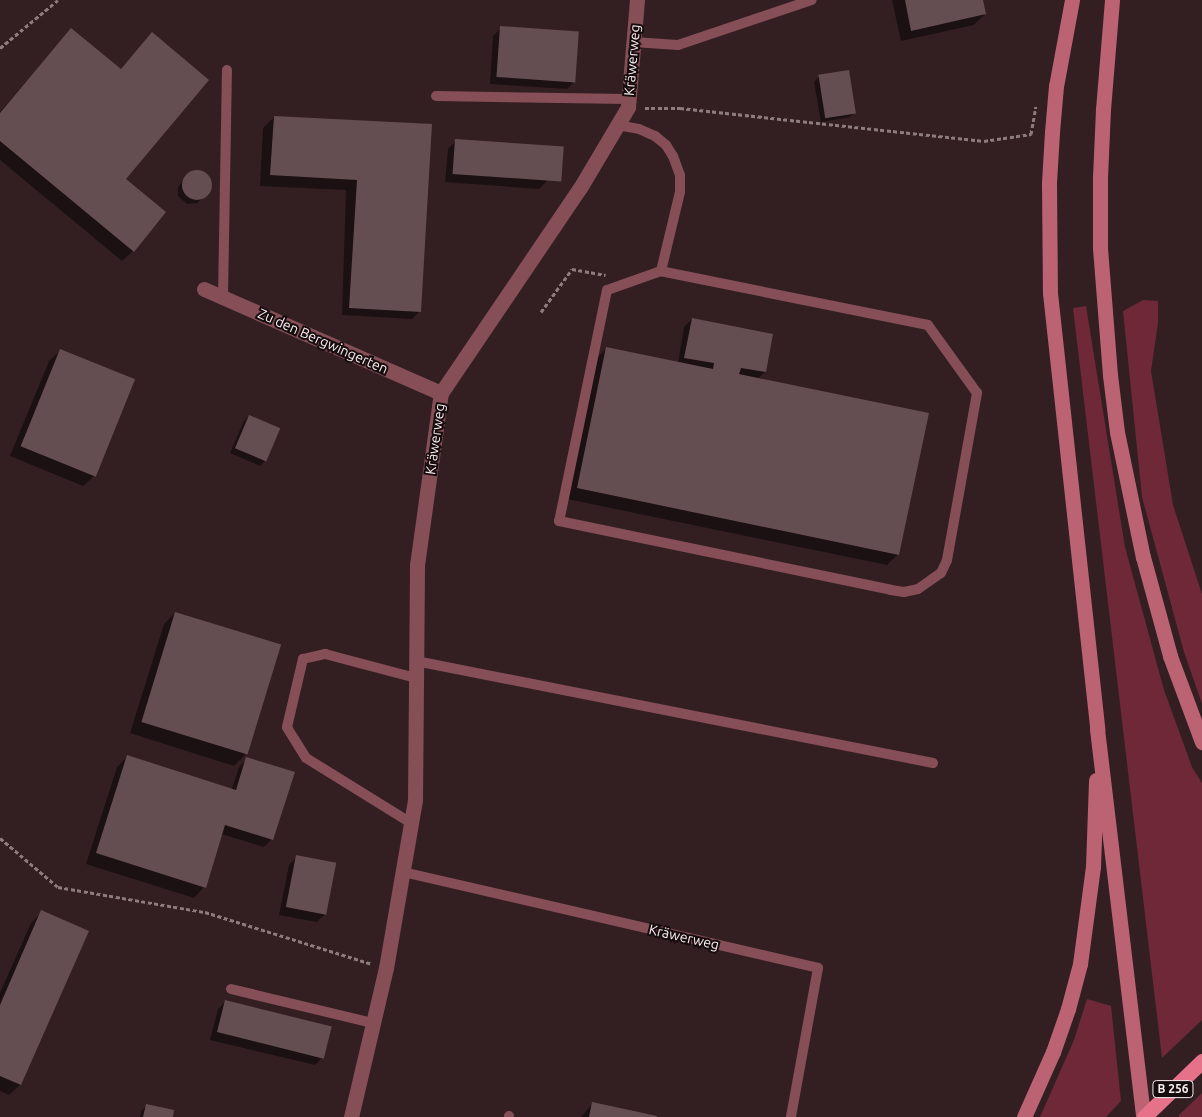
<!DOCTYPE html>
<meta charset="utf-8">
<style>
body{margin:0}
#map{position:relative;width:1202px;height:1117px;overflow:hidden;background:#331f22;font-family:Ubuntu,sans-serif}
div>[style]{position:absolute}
.green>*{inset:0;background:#6e2837}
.shadow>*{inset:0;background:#0007}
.building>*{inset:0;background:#654e51;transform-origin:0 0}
.round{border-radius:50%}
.path>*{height:3px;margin-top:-1.5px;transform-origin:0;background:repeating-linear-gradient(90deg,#8d7c7e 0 4px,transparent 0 6.5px)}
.lane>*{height:10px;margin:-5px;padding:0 5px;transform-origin:5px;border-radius:5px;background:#864e57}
.street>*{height:15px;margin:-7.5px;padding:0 7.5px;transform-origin:7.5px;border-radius:7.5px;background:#864e57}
.secondary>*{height:15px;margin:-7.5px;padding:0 7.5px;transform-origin:7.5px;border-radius:7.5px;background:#bc6373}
.primary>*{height:15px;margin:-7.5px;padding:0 7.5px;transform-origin:7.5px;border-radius:7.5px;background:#e57288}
span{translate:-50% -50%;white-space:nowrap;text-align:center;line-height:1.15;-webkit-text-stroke:4px #150c0d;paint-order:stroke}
.shield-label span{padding:1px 4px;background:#150c0d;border:1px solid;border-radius:4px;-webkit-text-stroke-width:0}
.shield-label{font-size:12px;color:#faecee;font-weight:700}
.street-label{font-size:14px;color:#faecee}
</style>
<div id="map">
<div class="green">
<div style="clip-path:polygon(1143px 300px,1158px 301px,1158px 323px,1151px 371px,1173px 505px,1202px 594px,1202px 704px,1184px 652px,1142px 497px,1123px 311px)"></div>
<div style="clip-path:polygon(1086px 306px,1125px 547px,1164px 690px,1192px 767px,1202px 783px,1202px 1020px,1162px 1058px,1073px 308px)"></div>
<div style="clip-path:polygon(1087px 999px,1111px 1006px,1121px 1101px,1106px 1117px,1040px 1117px,1074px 1040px)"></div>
<div style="clip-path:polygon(1202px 1093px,1202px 1117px,1179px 1117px,1179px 1115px)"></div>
</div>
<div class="shadow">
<div style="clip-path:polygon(892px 0,982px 0,985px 14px,974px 25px,901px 41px)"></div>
<div style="clip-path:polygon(501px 28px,575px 81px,567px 89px,490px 84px,493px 36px)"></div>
<div style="clip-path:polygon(71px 29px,120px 70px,152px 34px,125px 180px,133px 251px,122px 261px,0 160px,0 112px)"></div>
<div style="clip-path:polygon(819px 77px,855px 112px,850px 117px,821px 122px,814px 82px)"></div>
<div style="clip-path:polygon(274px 117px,431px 126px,420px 311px,412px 319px,342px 315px,346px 190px,260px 186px,263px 128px)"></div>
<div style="clip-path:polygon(456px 141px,547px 181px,539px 189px,445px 182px,448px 149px)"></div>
<div style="clip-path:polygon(201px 172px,208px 177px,210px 191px,197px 203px,187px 204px,178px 196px,178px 187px,188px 174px)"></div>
<div style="clip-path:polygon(692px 319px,772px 335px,765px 372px,757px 379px,898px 554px,887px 565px,567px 499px,596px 359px,607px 348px,678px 363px,684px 327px)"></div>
<div style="clip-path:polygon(60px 351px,94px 476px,83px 486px,10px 456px,49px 361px)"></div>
<div style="clip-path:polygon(249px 416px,265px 461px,260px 466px,230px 453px,244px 421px)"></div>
<div style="clip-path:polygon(175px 613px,245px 755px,234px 766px,130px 733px,164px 624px)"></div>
<div style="clip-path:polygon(127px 757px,232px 789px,239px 767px,247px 759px,272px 839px,264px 847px,221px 834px,204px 887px,194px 898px,86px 864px,117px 767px)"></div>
<div style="clip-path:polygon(297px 857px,325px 914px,317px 922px,279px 915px,289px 865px)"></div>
<div style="clip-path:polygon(42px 912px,87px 932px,20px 1085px,9px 1095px,0 1091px,0 993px,31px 923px)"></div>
<div style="clip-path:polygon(226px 1001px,323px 1057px,315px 1065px,210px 1040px,218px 1009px)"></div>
<div style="clip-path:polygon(593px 1103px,656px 1117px,581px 1117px)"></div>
<div style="clip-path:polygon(146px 1106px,172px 1117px,140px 1117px,141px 1111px)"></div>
</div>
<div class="building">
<div style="clip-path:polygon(905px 0,983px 0,986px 14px,911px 31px)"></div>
<div style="left:500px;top:26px;width:79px;height:51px;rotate:4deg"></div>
<div style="clip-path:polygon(71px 28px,121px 69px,152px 32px,209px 80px,126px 179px,166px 212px,134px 252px,0 141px,0 113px)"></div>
<div style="left:849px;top:70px;width:44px;height:31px;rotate:81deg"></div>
<div style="clip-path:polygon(274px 116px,432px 124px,421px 312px,349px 308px,357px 180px,270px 175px)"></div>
<div style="left:455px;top:139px;width:109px;height:35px;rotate:4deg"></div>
<div class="round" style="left:182px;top:170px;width:30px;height:30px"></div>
<div style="clip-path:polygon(692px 318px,773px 334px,766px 372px,741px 368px,739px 374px,929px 413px,899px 555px,577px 488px,606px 347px,713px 369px,714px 363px,684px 358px)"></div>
<div style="left:60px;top:349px;width:81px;height:105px;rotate:22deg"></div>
<div style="left:249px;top:415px;width:34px;height:36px;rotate:23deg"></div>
<div style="left:175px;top:612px;width:111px;height:115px;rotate:17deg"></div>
<div style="clip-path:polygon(127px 755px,236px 790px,246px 757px,295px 772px,273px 840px,225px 825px,206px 888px,96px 853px)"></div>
<div style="left:296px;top:855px;width:41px;height:53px;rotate:11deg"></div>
<div style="clip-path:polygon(41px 910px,89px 931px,21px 1085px,0 1076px,0 1005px)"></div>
<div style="left:225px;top:1000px;width:110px;height:33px;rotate:14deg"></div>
<div style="clip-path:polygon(592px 1102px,657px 1116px,657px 1117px,589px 1117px)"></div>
<div style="clip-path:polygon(146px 1104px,174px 1110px,173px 1117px,143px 1117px)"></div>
</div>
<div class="path">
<div style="left:0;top:48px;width:75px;rotate:-39.6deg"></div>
<div style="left:645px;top:108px;width:35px"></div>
<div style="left:680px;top:108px;width:306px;rotate:6.2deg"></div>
<div style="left:984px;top:141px;width:48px;rotate:-8.5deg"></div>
<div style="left:1031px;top:134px;width:28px;rotate:-80deg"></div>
<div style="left:541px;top:312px;width:53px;rotate:-54.2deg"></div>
<div style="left:572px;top:269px;width:34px;rotate:10deg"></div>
<div style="left:0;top:838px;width:76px;rotate:40.2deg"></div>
<div style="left:58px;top:887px;width:149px;rotate:9.7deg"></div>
<div style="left:205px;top:912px;width:175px;rotate:17.3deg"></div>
</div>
<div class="lane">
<div style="left:633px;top:42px;width:45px;rotate:3.8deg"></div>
<div style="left:678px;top:45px;width:141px;rotate:-18.6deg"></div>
<div style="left:436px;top:96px;width:192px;rotate:0.9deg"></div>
<div style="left:617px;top:125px;width:22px;rotate:10deg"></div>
<div style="left:639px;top:129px;width:17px;rotate:24deg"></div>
<div style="left:655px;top:136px;width:14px;rotate:39deg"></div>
<div style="left:666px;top:145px;width:13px;rotate:58deg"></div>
<div style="left:673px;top:156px;width:20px;rotate:70deg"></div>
<div style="left:680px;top:175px;width:17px;rotate:90deg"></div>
<div style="left:680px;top:192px;width:81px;rotate:103.5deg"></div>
<div style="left:661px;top:271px;width:57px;rotate:160.6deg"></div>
<div style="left:607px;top:290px;width:236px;rotate:101.7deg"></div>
<div style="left:559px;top:521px;width:339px;rotate:11.7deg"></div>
<div style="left:891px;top:590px;width:13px;rotate:9deg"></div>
<div style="left:904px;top:592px;width:14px;rotate:-12deg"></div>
<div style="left:918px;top:589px;width:28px;rotate:-35deg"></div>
<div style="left:941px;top:573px;width:14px;rotate:-65deg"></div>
<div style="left:947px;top:560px;width:170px;rotate:-79.8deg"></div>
<div style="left:977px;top:393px;width:84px;rotate:-125.8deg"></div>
<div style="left:928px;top:325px;width:272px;rotate:-168.6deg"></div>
<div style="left:223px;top:297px;width:227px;rotate:-89deg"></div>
<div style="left:416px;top:661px;width:527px;rotate:11.16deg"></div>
<div style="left:411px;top:823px;width:123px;rotate:-148.2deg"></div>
<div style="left:306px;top:758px;width:36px;rotate:-122deg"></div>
<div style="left:287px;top:727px;width:70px;rotate:-76.8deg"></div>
<div style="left:303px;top:659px;width:23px;rotate:-13deg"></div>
<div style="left:325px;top:654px;width:94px;rotate:14.8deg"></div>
<div style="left:403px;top:872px;width:426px;rotate:13deg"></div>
<div style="left:818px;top:968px;width:151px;rotate:100.3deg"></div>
<div style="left:231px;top:989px;width:146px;rotate:13.5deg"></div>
<div style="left:509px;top:1116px;width:1px;rotate:90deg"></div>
</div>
<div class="street">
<div style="left:204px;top:289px;width:259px;rotate:23.7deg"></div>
<div style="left:351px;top:1117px;width:153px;rotate:-76.8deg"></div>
<div style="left:386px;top:968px;width:170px;rotate:-80.2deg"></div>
<div style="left:415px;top:800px;width:235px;rotate:-89.5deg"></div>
<div style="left:417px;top:565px;width:174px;rotate:-82.1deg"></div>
<div style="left:441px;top:393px;width:248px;rotate:-55.9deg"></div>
<div style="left:580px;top:188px;width:94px;rotate:-59.3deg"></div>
<div style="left:628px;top:107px;width:107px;rotate:-85.2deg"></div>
</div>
<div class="secondary">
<div style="left:1072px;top:0;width:87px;rotate:100.5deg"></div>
<div style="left:1056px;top:86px;width:46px;rotate:95deg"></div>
<div style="left:1052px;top:132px;width:51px;rotate:93.4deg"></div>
<div style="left:1049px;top:183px;width:110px;rotate:89.5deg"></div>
<div style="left:1050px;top:293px;width:439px;rotate:83.8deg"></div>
<div style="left:1097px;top:729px;width:391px;rotate:83.2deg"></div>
<div style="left:1112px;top:0;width:109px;rotate:94.7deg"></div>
<div style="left:1103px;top:109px;width:68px;rotate:92.5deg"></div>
<div style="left:1100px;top:177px;width:71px;rotate:90deg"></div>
<div style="left:1100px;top:248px;width:127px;rotate:85.5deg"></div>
<div style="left:1110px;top:375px;width:57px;rotate:83deg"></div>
<div style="left:1117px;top:432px;width:128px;rotate:78.3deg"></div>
<div style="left:1143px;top:557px;width:103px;rotate:74.7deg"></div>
<div style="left:1170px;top:656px;width:92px;rotate:69.6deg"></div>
<div style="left:1024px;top:1117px;width:71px;rotate:-66deg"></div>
<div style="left:1053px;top:1052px;width:46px;rotate:-70.8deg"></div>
<div style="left:1068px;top:1009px;width:47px;rotate:-75.1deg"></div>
<div style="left:1080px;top:964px;width:98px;rotate:-82.4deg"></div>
<div style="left:1093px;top:867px;width:87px;rotate:-88deg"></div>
</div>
<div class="primary">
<div style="left:1144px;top:1117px;width:81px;rotate:-44deg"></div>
</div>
<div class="shield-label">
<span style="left:1173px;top:1089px">B 256</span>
</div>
<div class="street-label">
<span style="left:632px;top:60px;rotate:-85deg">Kräwerweg</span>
<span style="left:323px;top:341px;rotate:24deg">Zu den Bergwingerten</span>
<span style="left:435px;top:439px;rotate:-82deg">Kräwerweg</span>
<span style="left:684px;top:937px;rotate:13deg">Kräwerweg</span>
</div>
</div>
